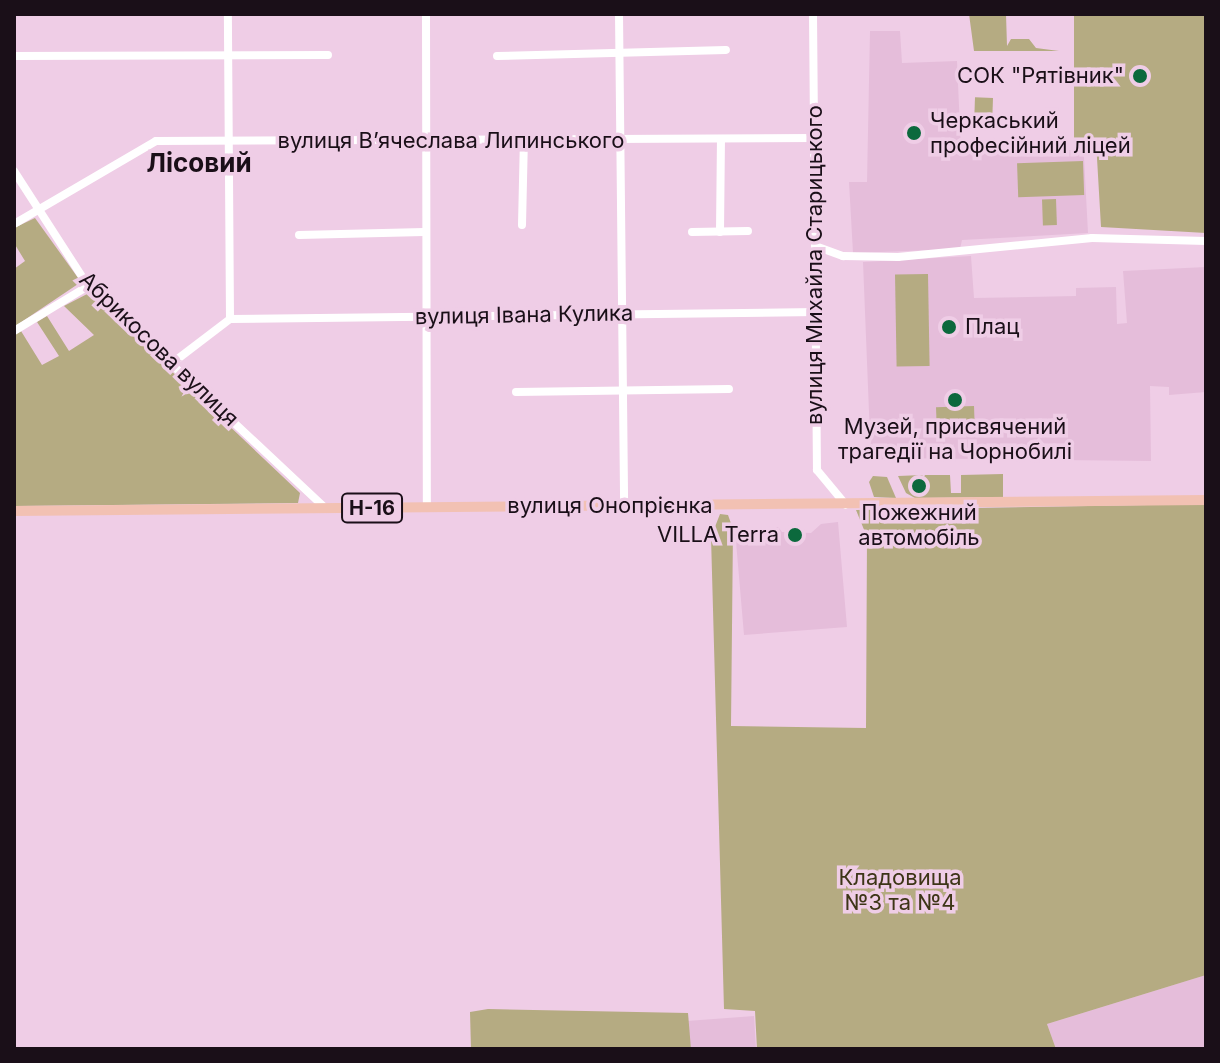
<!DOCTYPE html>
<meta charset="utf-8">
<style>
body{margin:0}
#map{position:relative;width:1220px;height:1063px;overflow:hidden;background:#efcde6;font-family:Inter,sans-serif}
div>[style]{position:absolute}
.built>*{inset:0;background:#e5bdda}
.green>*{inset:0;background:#b5ab82;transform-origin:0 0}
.minor>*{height:8px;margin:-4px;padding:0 4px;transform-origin:4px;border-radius:4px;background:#fff}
.major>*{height:10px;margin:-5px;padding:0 5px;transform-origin:5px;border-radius:5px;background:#f2c1b3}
.dots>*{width:22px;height:22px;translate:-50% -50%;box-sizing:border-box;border:4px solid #efcde6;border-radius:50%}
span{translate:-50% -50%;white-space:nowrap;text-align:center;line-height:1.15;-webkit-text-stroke:7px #efcde6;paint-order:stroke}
.shield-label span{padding:2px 6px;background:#efcde6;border:2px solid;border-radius:6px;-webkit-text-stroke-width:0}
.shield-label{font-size:20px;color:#1a0f18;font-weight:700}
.poi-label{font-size:22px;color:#1a0f18}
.right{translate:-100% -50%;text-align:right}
.left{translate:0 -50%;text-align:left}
.street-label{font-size:22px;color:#1a0f18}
.park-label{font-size:22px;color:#3d3517}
.quarter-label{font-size:26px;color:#1a0f18;font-weight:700}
.frame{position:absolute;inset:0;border:16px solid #1a0f18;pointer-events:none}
</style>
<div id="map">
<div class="built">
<div style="clip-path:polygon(870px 31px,900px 31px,902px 63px,957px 61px,961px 151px,1079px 150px,1084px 157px,1088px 233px,962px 240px,960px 249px,853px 253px,849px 182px,867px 182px)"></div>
<div style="clip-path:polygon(971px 256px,974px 298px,1076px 296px,1076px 288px,1116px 287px,1117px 324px,1127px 323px,1123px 271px,1206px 267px,1206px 392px,1169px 395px,1169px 387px,1150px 386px,1151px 461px,888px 458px,871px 462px,863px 262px)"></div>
<div style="clip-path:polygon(838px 522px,847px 627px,744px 635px,735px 530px,778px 527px,782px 532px,811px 533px,821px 524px)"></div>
<div style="clip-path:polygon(1206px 975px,1206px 1049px,1056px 1049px,1047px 1024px)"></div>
<div style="clip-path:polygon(754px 1016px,756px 1049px,691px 1049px,687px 1021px)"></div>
</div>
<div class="green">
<div style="clip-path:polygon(969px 14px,1006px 14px,1007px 46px,1011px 39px,1029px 39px,1036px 48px,1059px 51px,974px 51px)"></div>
<div style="clip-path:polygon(1074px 14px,1206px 14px,1206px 233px,1101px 227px,1096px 141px,1074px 138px)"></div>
<div style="left:993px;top:98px;width:28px;height:18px;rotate:92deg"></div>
<div style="left:1083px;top:161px;width:34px;height:66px;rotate:88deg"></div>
<div style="left:1056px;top:199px;width:26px;height:14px;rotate:88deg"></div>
<div style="clip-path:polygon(35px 218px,81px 282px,14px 327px,14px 269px,25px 261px,14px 243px,14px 228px)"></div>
<div style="left:928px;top:274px;width:92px;height:33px;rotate:89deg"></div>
<div style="clip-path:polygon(89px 293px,300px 493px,298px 503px,14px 506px,14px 335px,21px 331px,42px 365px,59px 356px,37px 322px,47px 316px,69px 351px,94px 335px,64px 306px)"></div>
<div style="left:974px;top:406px;width:24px;height:38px;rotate:88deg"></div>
<div style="clip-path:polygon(1003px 474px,1003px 497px,915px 498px,906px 493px,898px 476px,923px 475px,909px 489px,916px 491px,925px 475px,950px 475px,951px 493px,961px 493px,961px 475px)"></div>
<div style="clip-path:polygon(873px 476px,887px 477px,896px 498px,874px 497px,869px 482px)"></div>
<div style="clip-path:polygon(1206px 504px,1206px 975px,1047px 1024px,1056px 1049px,757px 1049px,755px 1011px,724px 1009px,711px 537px,720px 514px,728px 515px,733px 529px,731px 726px,866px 728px,867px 537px,856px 510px)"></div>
<div style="clip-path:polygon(488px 1009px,688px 1013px,691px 1049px,471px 1049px,470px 1012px)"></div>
</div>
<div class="minor">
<div style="left:426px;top:14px;width:494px;rotate:89.9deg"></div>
<div style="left:619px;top:14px;width:492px;rotate:89.4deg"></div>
<div style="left:813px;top:14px;width:456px;rotate:89.5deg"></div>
<div style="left:817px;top:470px;width:45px;rotate:50.4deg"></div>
<div style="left:14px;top:56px;width:314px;rotate:-0.2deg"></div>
<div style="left:497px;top:56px;width:229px;rotate:-1.5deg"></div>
<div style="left:14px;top:171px;width:137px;rotate:57.2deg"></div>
<div style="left:88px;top:286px;width:325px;rotate:43.1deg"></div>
<div style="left:14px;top:224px;width:164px;rotate:-30.3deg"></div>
<div style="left:156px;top:141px;width:659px;rotate:-0.26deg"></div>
<div style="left:522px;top:225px;width:85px;rotate:-88.7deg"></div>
<div style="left:692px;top:232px;width:56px;rotate:-1deg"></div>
<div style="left:720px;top:232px;width:93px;rotate:-89.4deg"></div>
<div style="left:299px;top:235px;width:125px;rotate:-1.4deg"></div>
<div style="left:818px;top:247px;width:27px;rotate:20deg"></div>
<div style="left:843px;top:256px;width:55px;rotate:1deg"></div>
<div style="left:898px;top:257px;width:195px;rotate:-5.6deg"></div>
<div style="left:1092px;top:238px;width:114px;rotate:1.5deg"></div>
<div style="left:230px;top:319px;width:587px;rotate:-0.68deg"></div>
<div style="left:14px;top:331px;width:87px;rotate:-31.3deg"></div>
<div style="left:171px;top:364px;width:74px;rotate:-37.3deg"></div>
<div style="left:230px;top:319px;width:305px;rotate:-90.4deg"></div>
<div style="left:516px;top:392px;width:213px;rotate:-0.8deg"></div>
</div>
<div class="major">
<div style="left:14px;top:511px;width:1192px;rotate:-0.53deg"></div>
</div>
<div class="dots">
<div style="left:1140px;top:76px;background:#0c693d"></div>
<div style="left:914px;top:133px;background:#0c693d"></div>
<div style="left:949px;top:327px;background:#0c693d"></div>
<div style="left:955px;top:400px;background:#0c693d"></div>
<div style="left:919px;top:486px;background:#0c693d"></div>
<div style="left:795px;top:535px;background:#0c693d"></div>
</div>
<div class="shield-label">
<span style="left:372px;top:508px">Н-16</span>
</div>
<div class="poi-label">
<span class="right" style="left:1124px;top:76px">СОК "Рятівник"</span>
<span class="left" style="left:930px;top:133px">Черкаський<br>професійний ліцей</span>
<span class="left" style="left:965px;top:327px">Плац</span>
<span style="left:955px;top:439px">Музей, присвячений<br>трагедії на Чорнобилі</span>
<span style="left:919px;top:525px">Пожежний<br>автомобіль</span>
<span class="right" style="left:779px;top:535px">VILLA Terra</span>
</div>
<div class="street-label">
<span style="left:451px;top:141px">вулиця Вʼячеслава Липинського</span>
<span style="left:815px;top:265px;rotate:-90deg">вулиця Михайла Старицького</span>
<span style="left:524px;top:315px;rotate:-1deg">вулиця Івана Кулика</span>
<span style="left:159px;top:349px;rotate:44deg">Абрикосова вулиця</span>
<span style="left:610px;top:506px">вулиця Онопрієнка</span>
</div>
<div class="park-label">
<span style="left:900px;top:890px">Кладовища<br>№3 та №4</span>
</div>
<div class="quarter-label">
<span style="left:199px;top:163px">Лісовий</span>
</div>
<div class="frame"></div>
</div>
